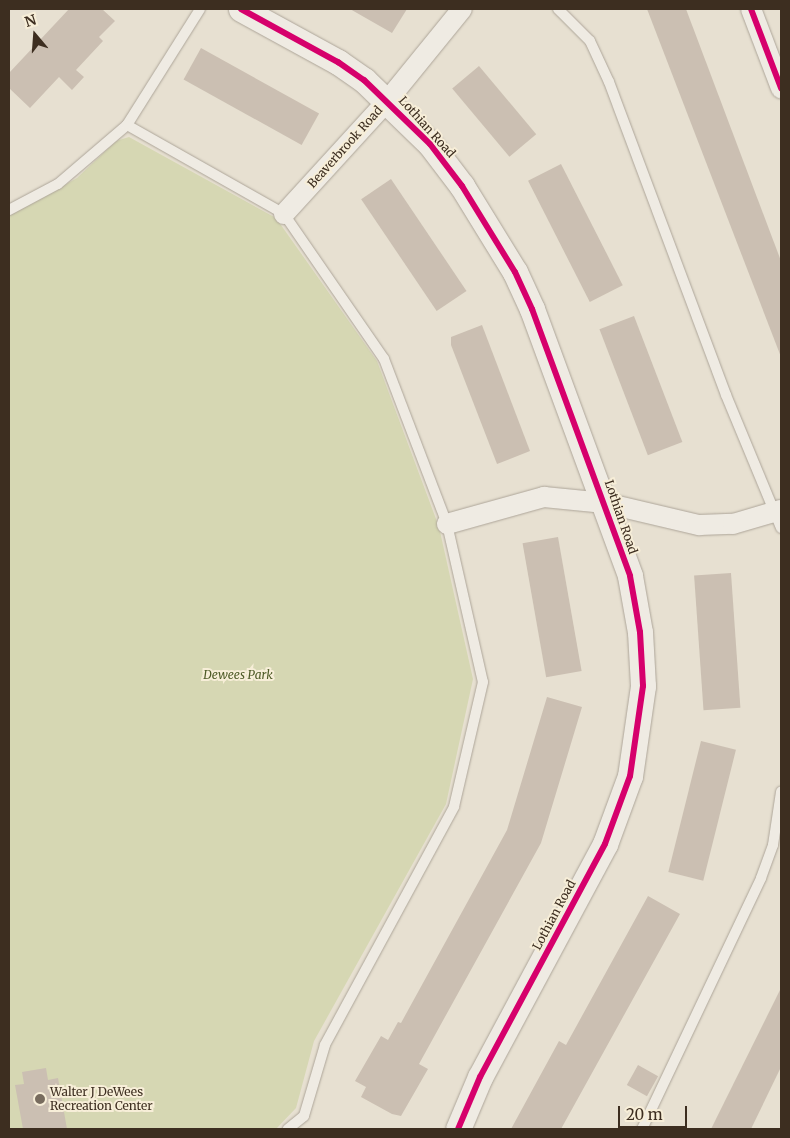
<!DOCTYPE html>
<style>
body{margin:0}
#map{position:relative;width:790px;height:1138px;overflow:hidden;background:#e7e0d1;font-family:Merriweather,serif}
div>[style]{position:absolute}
.green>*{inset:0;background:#d6d7b3}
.building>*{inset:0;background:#cbbfb2;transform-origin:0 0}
.roads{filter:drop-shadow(0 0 1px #ada599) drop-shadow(0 0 1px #ada599)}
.service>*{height:10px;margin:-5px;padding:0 5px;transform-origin:5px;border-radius:5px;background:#efebe3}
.minor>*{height:20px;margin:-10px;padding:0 10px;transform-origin:10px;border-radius:10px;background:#efebe3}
.tertiary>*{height:25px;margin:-12.5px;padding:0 12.5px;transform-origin:12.5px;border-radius:12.5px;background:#efebe3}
.cycleway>*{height:6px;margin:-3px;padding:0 3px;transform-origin:3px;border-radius:3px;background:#d6006c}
.dots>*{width:14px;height:14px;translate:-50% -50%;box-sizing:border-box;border:2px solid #f7eed8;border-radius:50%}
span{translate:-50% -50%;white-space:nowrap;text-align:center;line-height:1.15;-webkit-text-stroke:4px #f7eed8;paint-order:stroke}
.street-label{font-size:12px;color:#3d2e20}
.park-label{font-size:12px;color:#4d5a26;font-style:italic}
.poi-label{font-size:12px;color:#3d2e20}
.left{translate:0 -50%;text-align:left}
.frame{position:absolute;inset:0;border:10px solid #3d2e20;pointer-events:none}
.north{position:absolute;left:10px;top:10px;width:50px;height:50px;-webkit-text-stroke:4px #f7eed8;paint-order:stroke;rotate:342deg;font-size:14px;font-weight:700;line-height:20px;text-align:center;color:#3d2e20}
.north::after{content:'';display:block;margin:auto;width:18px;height:22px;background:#3d2e20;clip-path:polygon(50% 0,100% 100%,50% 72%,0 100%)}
.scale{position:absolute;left:618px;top:1106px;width:69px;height:22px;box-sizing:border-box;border:2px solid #3d2e20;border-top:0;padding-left:6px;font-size:15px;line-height:18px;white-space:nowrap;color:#3d2e20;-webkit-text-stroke:4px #f7eed8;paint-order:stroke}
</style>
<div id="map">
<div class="green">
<div style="clip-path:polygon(129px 137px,276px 218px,377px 361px,439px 527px,473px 679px,446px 804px,314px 1041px,296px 1108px,276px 1129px,9px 1129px,9px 216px,77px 178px,116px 141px)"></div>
</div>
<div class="building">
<div style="clip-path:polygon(69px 9px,102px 9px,115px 21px,99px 37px,103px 41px,76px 70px,84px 77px,72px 90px,59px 77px,30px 108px,9px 88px,9px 73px)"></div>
<div style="clip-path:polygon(350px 9px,407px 9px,392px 33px)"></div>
<div style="clip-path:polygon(647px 9px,686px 9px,781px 261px,781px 357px)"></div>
<div style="left:201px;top:48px;width:135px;height:36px;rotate:29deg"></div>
<div style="left:479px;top:66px;width:89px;height:35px;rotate:50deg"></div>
<div style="left:561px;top:164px;width:136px;height:37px;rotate:63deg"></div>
<div style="left:391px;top:179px;width:135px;height:36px;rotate:56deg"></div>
<div style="left:634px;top:316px;width:135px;height:37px;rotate:69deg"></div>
<div style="clip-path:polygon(482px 325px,530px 451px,497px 464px,451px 345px,451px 337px)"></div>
<div style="left:558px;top:537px;width:136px;height:36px;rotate:80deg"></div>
<div style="left:731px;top:573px;width:135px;height:37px;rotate:86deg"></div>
<div style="clip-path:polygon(547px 697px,582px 707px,541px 843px,419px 1064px,428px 1069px,401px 1116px,392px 1114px,361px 1097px,366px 1087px,355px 1081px,381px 1036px,388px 1040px,398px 1022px,401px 1023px,507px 830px)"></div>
<div style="left:701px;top:741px;width:36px;height:135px;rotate:14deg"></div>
<div style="clip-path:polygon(648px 896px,680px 914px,561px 1129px,511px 1129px,559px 1041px,566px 1045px)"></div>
<div style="clip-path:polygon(781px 988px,781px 1067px,751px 1129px,711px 1129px)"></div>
<div style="left:638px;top:1065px;width:23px;height:23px;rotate:29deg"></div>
<div style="clip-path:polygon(46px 1068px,48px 1080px,58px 1078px,67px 1129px,23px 1129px,15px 1085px,24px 1084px,22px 1072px)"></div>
</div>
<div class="roads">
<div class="service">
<div style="left:558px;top:9px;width:45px;rotate:45deg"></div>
<div style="left:590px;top:41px;width:45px;rotate:65.1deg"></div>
<div style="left:609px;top:82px;width:334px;rotate:69.5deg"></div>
<div style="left:726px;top:395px;width:144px;rotate:67.5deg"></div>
<div style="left:127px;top:125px;width:180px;rotate:29.5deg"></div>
<div style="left:284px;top:214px;width:176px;rotate:55.4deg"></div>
<div style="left:384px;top:359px;width:177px;rotate:69.1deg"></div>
<div style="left:447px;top:524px;width:162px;rotate:77.2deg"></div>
<div style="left:483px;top:682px;width:128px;rotate:103.1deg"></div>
<div style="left:454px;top:807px;width:271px;rotate:118.5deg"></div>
<div style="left:325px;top:1045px;width:74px;rotate:106.5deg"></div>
<div style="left:304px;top:1116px;width:21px;rotate:141deg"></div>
<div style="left:9px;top:210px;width:55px;rotate:-28deg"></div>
<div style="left:58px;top:184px;width:91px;rotate:-40.5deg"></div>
<div style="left:127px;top:125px;width:137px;rotate:-57.8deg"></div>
<div style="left:642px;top:1129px;width:278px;rotate:-64.6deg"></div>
<div style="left:761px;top:878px;width:35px;rotate:-70deg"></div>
<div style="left:773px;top:845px;width:54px;rotate:-81.4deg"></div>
</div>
<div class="minor">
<div style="left:751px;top:9px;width:85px;rotate:69.2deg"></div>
<div style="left:284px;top:214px;width:154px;rotate:-47.6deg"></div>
<div style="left:388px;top:100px;width:117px;rotate:-50.9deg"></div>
<div style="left:447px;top:524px;width:101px;rotate:-15.6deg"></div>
<div style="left:544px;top:497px;width:61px;rotate:5.6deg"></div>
<div style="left:605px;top:503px;width:97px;rotate:13.2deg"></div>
<div style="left:699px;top:525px;width:34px;rotate:-2deg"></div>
<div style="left:733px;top:524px;width:50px;rotate:-16.3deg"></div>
</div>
<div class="tertiary">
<div style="left:241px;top:9px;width:111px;rotate:28.7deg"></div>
<div style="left:338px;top:62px;width:32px;rotate:35deg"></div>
<div style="left:364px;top:80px;width:92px;rotate:44.1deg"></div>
<div style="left:430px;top:144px;width:53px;rotate:52.7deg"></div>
<div style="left:462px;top:186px;width:101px;rotate:58.4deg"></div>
<div style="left:515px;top:272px;width:41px;rotate:65.3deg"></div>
<div style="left:532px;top:309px;width:284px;rotate:69.8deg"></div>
<div style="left:630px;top:576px;width:57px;rotate:79.9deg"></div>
<div style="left:640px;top:632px;width:54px;rotate:86.8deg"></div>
<div style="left:643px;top:686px;width:91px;rotate:98.2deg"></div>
<div style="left:630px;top:776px;width:72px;rotate:110.2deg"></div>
<div style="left:605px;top:844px;width:264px;rotate:118.2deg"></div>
<div style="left:480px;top:1077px;width:56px;rotate:112.9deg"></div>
</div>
</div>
<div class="cycleway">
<div style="left:241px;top:9px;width:111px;rotate:28.7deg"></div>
<div style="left:338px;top:62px;width:32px;rotate:35deg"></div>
<div style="left:364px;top:80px;width:92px;rotate:44.1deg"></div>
<div style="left:430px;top:144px;width:53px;rotate:52.7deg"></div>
<div style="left:462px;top:186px;width:101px;rotate:58.4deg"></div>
<div style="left:515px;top:272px;width:41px;rotate:65.3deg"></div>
<div style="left:532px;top:309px;width:284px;rotate:69.8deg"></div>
<div style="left:630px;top:576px;width:57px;rotate:79.9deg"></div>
<div style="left:640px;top:632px;width:54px;rotate:86.8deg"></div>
<div style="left:643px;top:686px;width:91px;rotate:98.2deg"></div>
<div style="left:630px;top:776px;width:72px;rotate:110.2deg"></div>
<div style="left:605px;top:844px;width:264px;rotate:118.2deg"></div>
<div style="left:480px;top:1077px;width:56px;rotate:112.9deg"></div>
<div style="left:751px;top:9px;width:85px;rotate:69.2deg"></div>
</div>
<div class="dots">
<div style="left:40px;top:1099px;background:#786c5e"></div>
</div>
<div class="street-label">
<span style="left:427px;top:127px;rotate:48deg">Lothian Road</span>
<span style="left:345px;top:147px;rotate:-48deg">Beaverbrook Road</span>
<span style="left:621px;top:517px;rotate:71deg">Lothian Road</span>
<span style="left:554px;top:915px;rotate:-62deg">Lothian Road</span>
</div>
<div class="park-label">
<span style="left:238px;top:675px">Dewees Park</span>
</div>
<div class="poi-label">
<span class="left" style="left:50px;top:1099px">Walter J DeWees<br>Recreation Center</span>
</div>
<div class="frame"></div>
<div class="north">N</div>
<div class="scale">20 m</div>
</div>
